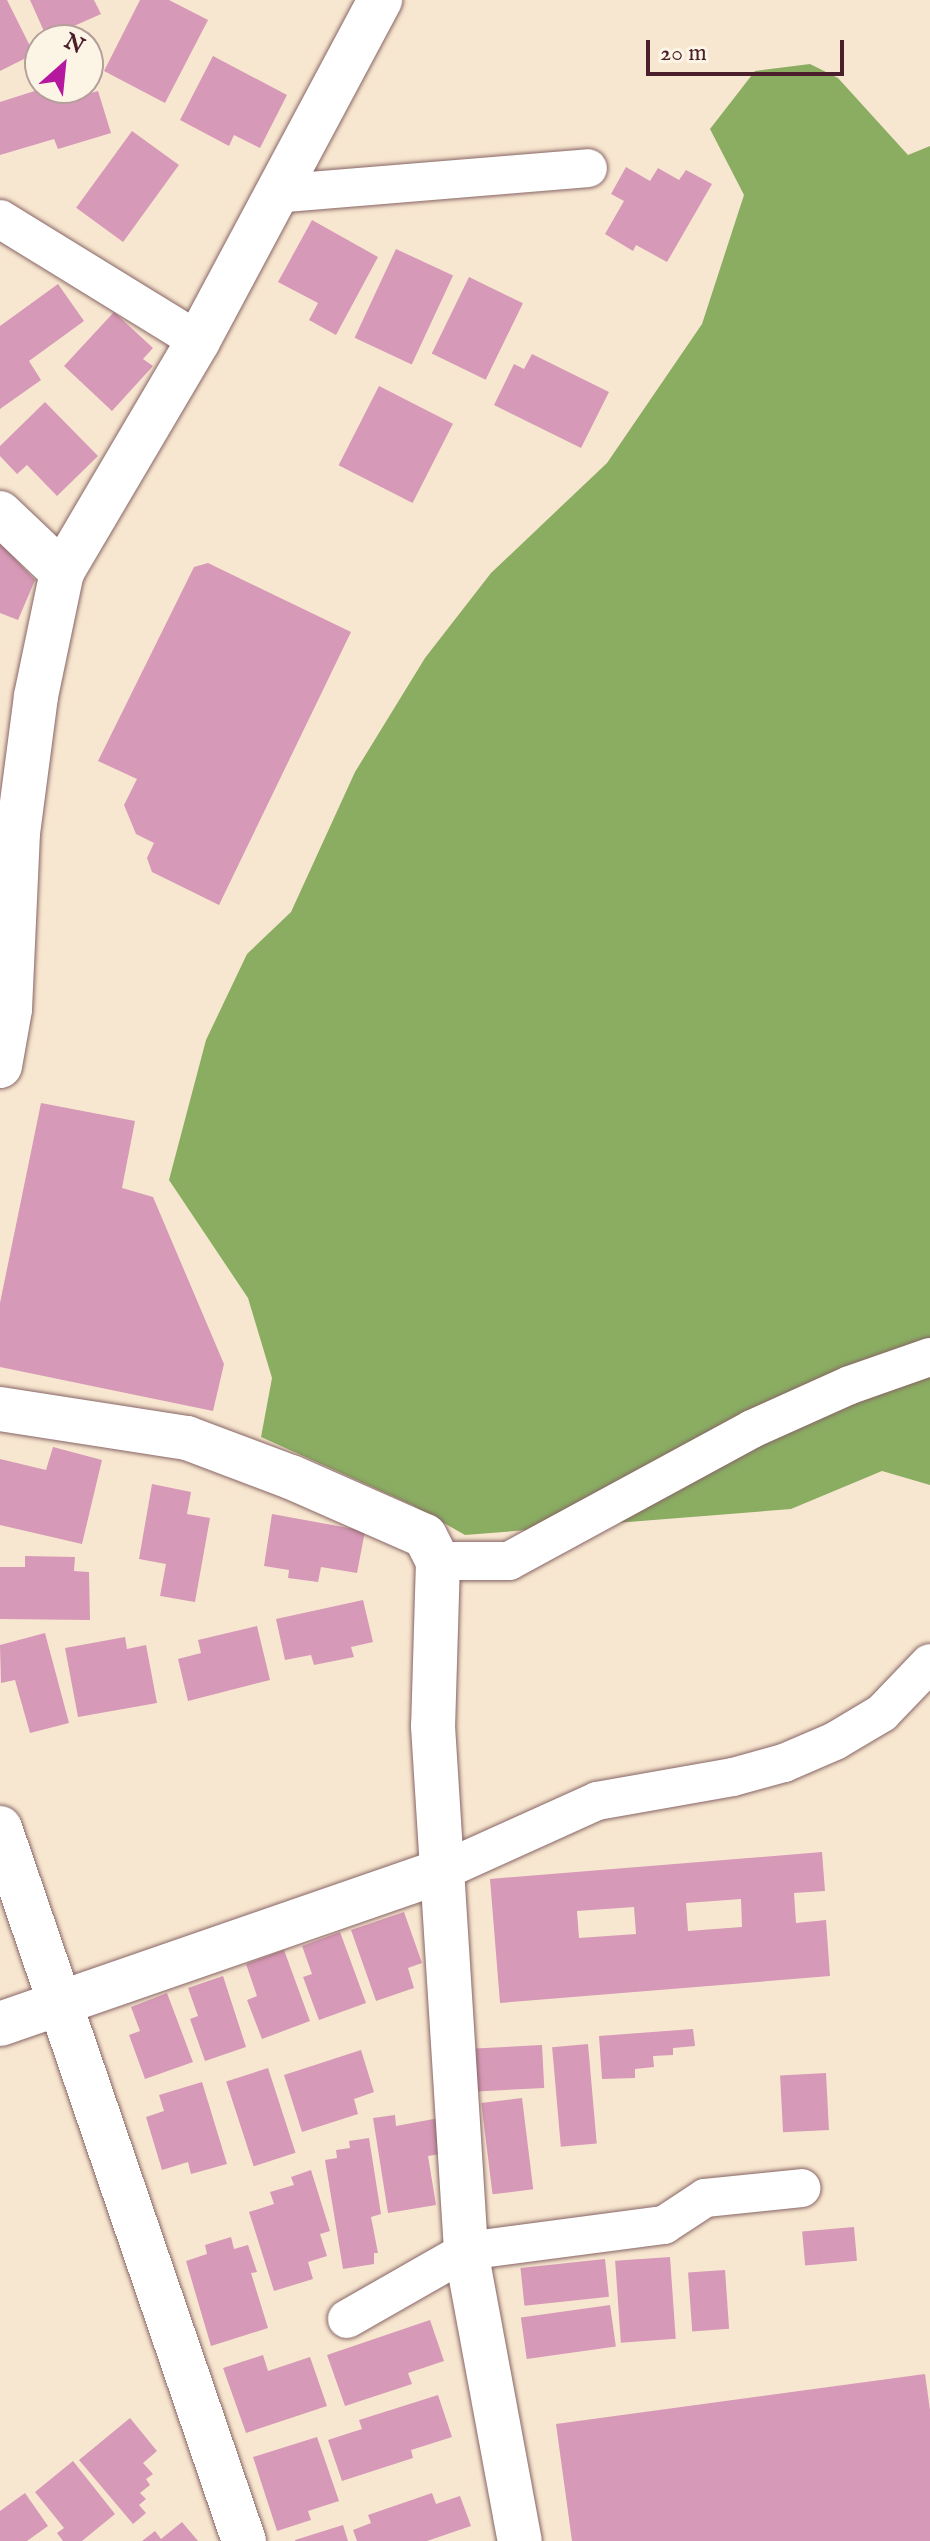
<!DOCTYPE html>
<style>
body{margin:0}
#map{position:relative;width:930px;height:2541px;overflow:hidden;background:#f8e7d0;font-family:"IM FELL English",serif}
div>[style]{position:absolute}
.forest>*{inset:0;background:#8aad62}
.building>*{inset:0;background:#d699b7;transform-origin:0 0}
.roads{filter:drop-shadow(0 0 2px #876565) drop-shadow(0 0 2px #876565)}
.service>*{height:38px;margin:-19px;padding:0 19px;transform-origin:19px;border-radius:19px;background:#fff}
.minor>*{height:44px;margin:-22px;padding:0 22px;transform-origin:22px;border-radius:22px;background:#fff}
span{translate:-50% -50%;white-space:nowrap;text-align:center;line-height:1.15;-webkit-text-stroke:6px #fcf5e5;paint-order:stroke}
.north{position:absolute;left:24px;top:24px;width:80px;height:80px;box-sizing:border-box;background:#fcf5e5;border:2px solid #b59f9b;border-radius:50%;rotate:27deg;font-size:22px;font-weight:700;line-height:32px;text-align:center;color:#4a1f2b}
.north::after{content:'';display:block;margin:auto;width:28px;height:36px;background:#b5179e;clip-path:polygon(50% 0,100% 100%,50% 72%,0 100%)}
.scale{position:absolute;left:646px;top:40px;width:198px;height:36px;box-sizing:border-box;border:4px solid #4a1f2b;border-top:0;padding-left:10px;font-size:24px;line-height:28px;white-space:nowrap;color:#4a1f2b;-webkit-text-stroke:6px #fcf5e5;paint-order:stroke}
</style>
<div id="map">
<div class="forest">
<div style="clip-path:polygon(810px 64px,838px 78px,908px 155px,930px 146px,930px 1485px,882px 1471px,791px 1509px,465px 1535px,412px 1505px,261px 1437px,272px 1378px,248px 1298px,169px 1180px,206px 1040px,247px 954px,291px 912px,355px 772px,425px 658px,491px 573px,607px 463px,702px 324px,744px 195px,710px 129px,755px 71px)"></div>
</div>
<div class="building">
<div style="clip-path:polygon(0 0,7px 0,34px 54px,0 71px)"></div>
<div style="clip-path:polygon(30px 0,94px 0,101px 14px,47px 38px)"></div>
<div style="clip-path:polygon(140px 0,169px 0,208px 20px,165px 103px,104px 71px)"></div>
<div style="clip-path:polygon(213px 56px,287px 95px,260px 148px,234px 135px,229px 146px,180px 120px)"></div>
<div style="clip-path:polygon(44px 88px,81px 88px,83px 95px,98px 91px,111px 133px,58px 149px,54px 139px,0 155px,0 102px)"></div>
<div style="left:132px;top:131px;width:58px;height:95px;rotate:36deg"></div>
<div style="clip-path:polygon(626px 167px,650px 181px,658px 168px,679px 180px,686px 170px,712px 184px,667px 262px,636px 245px,633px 251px,605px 234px,624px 201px,611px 194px)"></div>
<div style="clip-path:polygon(312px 220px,378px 257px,336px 335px,309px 320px,318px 303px,278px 282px)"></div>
<div style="left:396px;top:249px;width:63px;height:98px;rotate:25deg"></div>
<div style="left:469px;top:277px;width:60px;height:85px;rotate:26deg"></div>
<div style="clip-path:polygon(58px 284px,84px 321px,29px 361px,41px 380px,0 409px,0 326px)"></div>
<div style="clip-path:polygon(114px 312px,153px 348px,143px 359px,153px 366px,112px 411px,64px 366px)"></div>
<div style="clip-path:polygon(532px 354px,609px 392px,581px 448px,494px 405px,514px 364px,524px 369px)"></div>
<div style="left:379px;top:386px;width:83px;height:89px;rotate:27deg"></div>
<div style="clip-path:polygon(45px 402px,98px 456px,57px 496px,27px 465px,17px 474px,0 456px,0 446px)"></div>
<div style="clip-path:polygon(0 543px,35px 580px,18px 620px,0 613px)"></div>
<div style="clip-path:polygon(208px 563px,351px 632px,219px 905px,152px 872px,147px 858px,154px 843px,136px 834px,124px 805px,137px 779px,98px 761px,194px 567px)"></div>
<div style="clip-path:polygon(41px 1103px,135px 1121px,122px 1188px,153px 1197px,224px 1364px,213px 1411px,0 1367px,0 1303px)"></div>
<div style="clip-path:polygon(53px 1447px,102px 1460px,82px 1544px,0 1525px,0 1459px,46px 1470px)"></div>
<div style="clip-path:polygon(152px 1484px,191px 1492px,187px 1514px,210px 1518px,195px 1602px,160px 1596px,166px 1564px,139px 1559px)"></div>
<div style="clip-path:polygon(272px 1514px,365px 1531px,357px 1573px,321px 1567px,318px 1582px,288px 1578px,289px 1570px,264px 1566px)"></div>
<div style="clip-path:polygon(25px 1556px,75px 1557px,74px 1571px,89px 1572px,90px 1620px,0 1619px,0 1567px,25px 1567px)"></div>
<div style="clip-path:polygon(363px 1600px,373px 1642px,351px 1647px,354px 1657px,314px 1665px,311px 1655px,285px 1660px,276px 1619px)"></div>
<div style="clip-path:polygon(257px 1626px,270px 1680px,188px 1701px,178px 1659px,201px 1653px,198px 1640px)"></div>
<div style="clip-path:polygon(45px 1633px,69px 1723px,30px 1733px,15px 1680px,1px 1683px,0 1645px)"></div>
<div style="clip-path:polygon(125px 1637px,127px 1649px,146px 1645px,157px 1703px,78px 1717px,65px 1648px)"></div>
<div style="clip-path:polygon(evenodd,822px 1852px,825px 1891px,794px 1893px,796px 1923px,826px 1920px,830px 1976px,500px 2003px,490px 1879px,822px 1852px,741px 1899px,742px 1927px,688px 1931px,686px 1903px,741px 1899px,822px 1852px,634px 1907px,636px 1934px,579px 1938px,577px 1911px,634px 1907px)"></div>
<div style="clip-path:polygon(404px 1912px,422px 1963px,408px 1968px,414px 1988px,376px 2001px,351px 1930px)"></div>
<div style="clip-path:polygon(340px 1932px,366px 2003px,319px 2020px,303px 1977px,312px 1974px,302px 1946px)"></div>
<div style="clip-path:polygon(284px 1950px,310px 2021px,262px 2039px,247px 2000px,257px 1996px,246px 1964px)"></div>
<div style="clip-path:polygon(223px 1976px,246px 2047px,205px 2061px,190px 2019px,198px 2016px,188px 1988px)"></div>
<div style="clip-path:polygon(167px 1993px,193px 2062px,145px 2079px,129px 2035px,140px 2031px,131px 2007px)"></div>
<div style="clip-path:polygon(693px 2029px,695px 2046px,673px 2048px,673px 2055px,653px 2056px,654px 2067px,635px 2069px,635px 2078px,602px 2079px,599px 2036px)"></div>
<div style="left:588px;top:2044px;width:100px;height:36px;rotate:85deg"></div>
<div style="left:542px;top:2045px;width:43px;height:67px;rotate:87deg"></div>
<div style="clip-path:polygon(361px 2050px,374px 2092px,354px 2099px,358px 2114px,302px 2132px,284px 2075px)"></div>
<div style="left:268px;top:2068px;width:89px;height:44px;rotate:72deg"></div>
<div style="left:826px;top:2073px;width:57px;height:46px;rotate:87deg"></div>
<div style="clip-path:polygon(202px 2082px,227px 2164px,191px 2174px,188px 2162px,162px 2170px,146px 2117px,164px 2111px,159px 2095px)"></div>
<div style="left:522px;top:2098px;width:92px;height:41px;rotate:83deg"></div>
<div style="clip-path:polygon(395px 2115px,396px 2126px,439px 2118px,445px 2153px,428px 2156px,436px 2205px,388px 2213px,373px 2118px)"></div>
<div style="clip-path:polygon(369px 2138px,381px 2214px,371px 2217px,378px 2253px,374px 2253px,374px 2264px,343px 2269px,325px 2160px,337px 2158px,336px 2150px,350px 2148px,349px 2141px)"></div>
<div style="clip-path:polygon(311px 2170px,330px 2231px,320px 2234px,327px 2256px,308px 2262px,313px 2279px,274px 2291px,249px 2212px,274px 2204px,270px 2192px,294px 2185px,291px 2177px)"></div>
<div style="left:854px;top:2227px;width:34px;height:52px;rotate:85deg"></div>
<div style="clip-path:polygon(231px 2237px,234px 2249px,248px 2245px,257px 2272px,251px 2273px,268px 2328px,211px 2346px,186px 2261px,207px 2254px,205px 2245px)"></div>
<div style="left:670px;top:2257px;width:82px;height:55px;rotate:86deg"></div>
<div style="left:605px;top:2259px;width:38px;height:85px;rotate:84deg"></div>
<div style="left:725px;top:2270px;width:59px;height:37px;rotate:86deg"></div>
<div style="left:610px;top:2305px;width:42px;height:90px;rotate:82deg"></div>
<div style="clip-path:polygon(430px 2320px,444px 2361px,408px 2373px,412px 2384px,345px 2406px,327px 2355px)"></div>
<div style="clip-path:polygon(263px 2355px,268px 2371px,310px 2357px,327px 2406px,246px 2433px,223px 2368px)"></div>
<div style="clip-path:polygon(925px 2374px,930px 2410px,930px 2541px,572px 2541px,556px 2424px)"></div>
<div style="clip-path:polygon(438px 2395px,452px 2437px,411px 2450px,413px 2458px,342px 2481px,328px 2440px,362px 2429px,359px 2420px)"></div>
<div style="clip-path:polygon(130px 2418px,157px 2451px,143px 2463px,153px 2474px,146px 2479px,150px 2485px,140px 2493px,146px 2499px,139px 2505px,146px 2513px,133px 2524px,79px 2460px)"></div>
<div style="clip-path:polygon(317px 2437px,339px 2501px,308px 2511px,311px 2520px,277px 2531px,253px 2457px)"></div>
<div style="clip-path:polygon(73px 2461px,115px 2514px,82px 2541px,63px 2541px,57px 2533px,64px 2528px,35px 2492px)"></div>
<div style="clip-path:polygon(25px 2493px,48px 2526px,27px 2541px,0 2541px,0 2511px)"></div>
<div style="clip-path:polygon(432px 2493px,436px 2504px,460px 2496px,471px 2526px,427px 2541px,357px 2541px,353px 2530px,371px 2523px,368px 2515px)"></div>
<div style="clip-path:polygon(182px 2522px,198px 2541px,142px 2541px,155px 2531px,161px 2539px)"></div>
<div style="clip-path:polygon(343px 2525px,348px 2541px,295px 2541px,295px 2540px)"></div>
</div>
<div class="roads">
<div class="service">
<div style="left:274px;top:194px;width:315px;rotate:-4.7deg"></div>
<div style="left:0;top:219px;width:233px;rotate:31.6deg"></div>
<div style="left:438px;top:1561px;width:71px"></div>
<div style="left:509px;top:1561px;width:277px;rotate:-28.5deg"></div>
<div style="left:752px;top:1429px;width:107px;rotate:-24.2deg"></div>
<div style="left:850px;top:1385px;width:85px;rotate:-19.3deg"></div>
<div style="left:442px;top:1871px;width:170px;rotate:-24.3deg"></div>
<div style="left:597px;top:1801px;width:138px;rotate:-10deg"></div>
<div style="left:733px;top:1777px;width:53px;rotate:-15.4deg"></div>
<div style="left:784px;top:1763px;width:56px;rotate:-23.3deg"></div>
<div style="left:835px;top:1741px;width:55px;rotate:-30.8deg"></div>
<div style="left:882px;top:1713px;width:69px;rotate:-46.2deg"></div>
<div style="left:347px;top:2319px;width:137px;rotate:-29.7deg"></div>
<div style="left:466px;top:2251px;width:200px;rotate:-7.5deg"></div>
<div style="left:664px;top:2225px;width:49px;rotate:-33.4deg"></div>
<div style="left:705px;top:2198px;width:97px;rotate:-5.9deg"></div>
</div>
<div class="minor">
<div style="left:0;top:513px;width:86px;rotate:43.6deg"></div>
<div style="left:0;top:1066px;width:58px;rotate:-80deg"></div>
<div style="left:10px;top:1009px;width:176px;rotate:-87.4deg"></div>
<div style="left:18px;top:833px;width:138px;rotate:-82.5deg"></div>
<div style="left:36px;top:696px;width:127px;rotate:-78.2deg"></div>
<div style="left:62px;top:572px;width:268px;rotate:-59.5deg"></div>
<div style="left:198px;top:341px;width:387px;rotate:-61.9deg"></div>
<div style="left:0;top:1409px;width:189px;rotate:8.8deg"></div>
<div style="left:187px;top:1438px;width:111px;rotate:20.6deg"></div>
<div style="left:291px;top:1477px;width:146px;rotate:23.8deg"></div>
<div style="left:425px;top:1536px;width:28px;rotate:63deg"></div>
<div style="left:438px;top:1561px;width:165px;rotate:91.7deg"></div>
<div style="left:433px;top:1726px;width:526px;rotate:86.4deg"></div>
<div style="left:466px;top:2251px;width:295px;rotate:79.5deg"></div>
<div style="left:0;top:1828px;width:754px;rotate:71.11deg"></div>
<div style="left:0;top:2024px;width:468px;rotate:-19.1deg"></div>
</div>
</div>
<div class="north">N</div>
<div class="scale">20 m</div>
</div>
